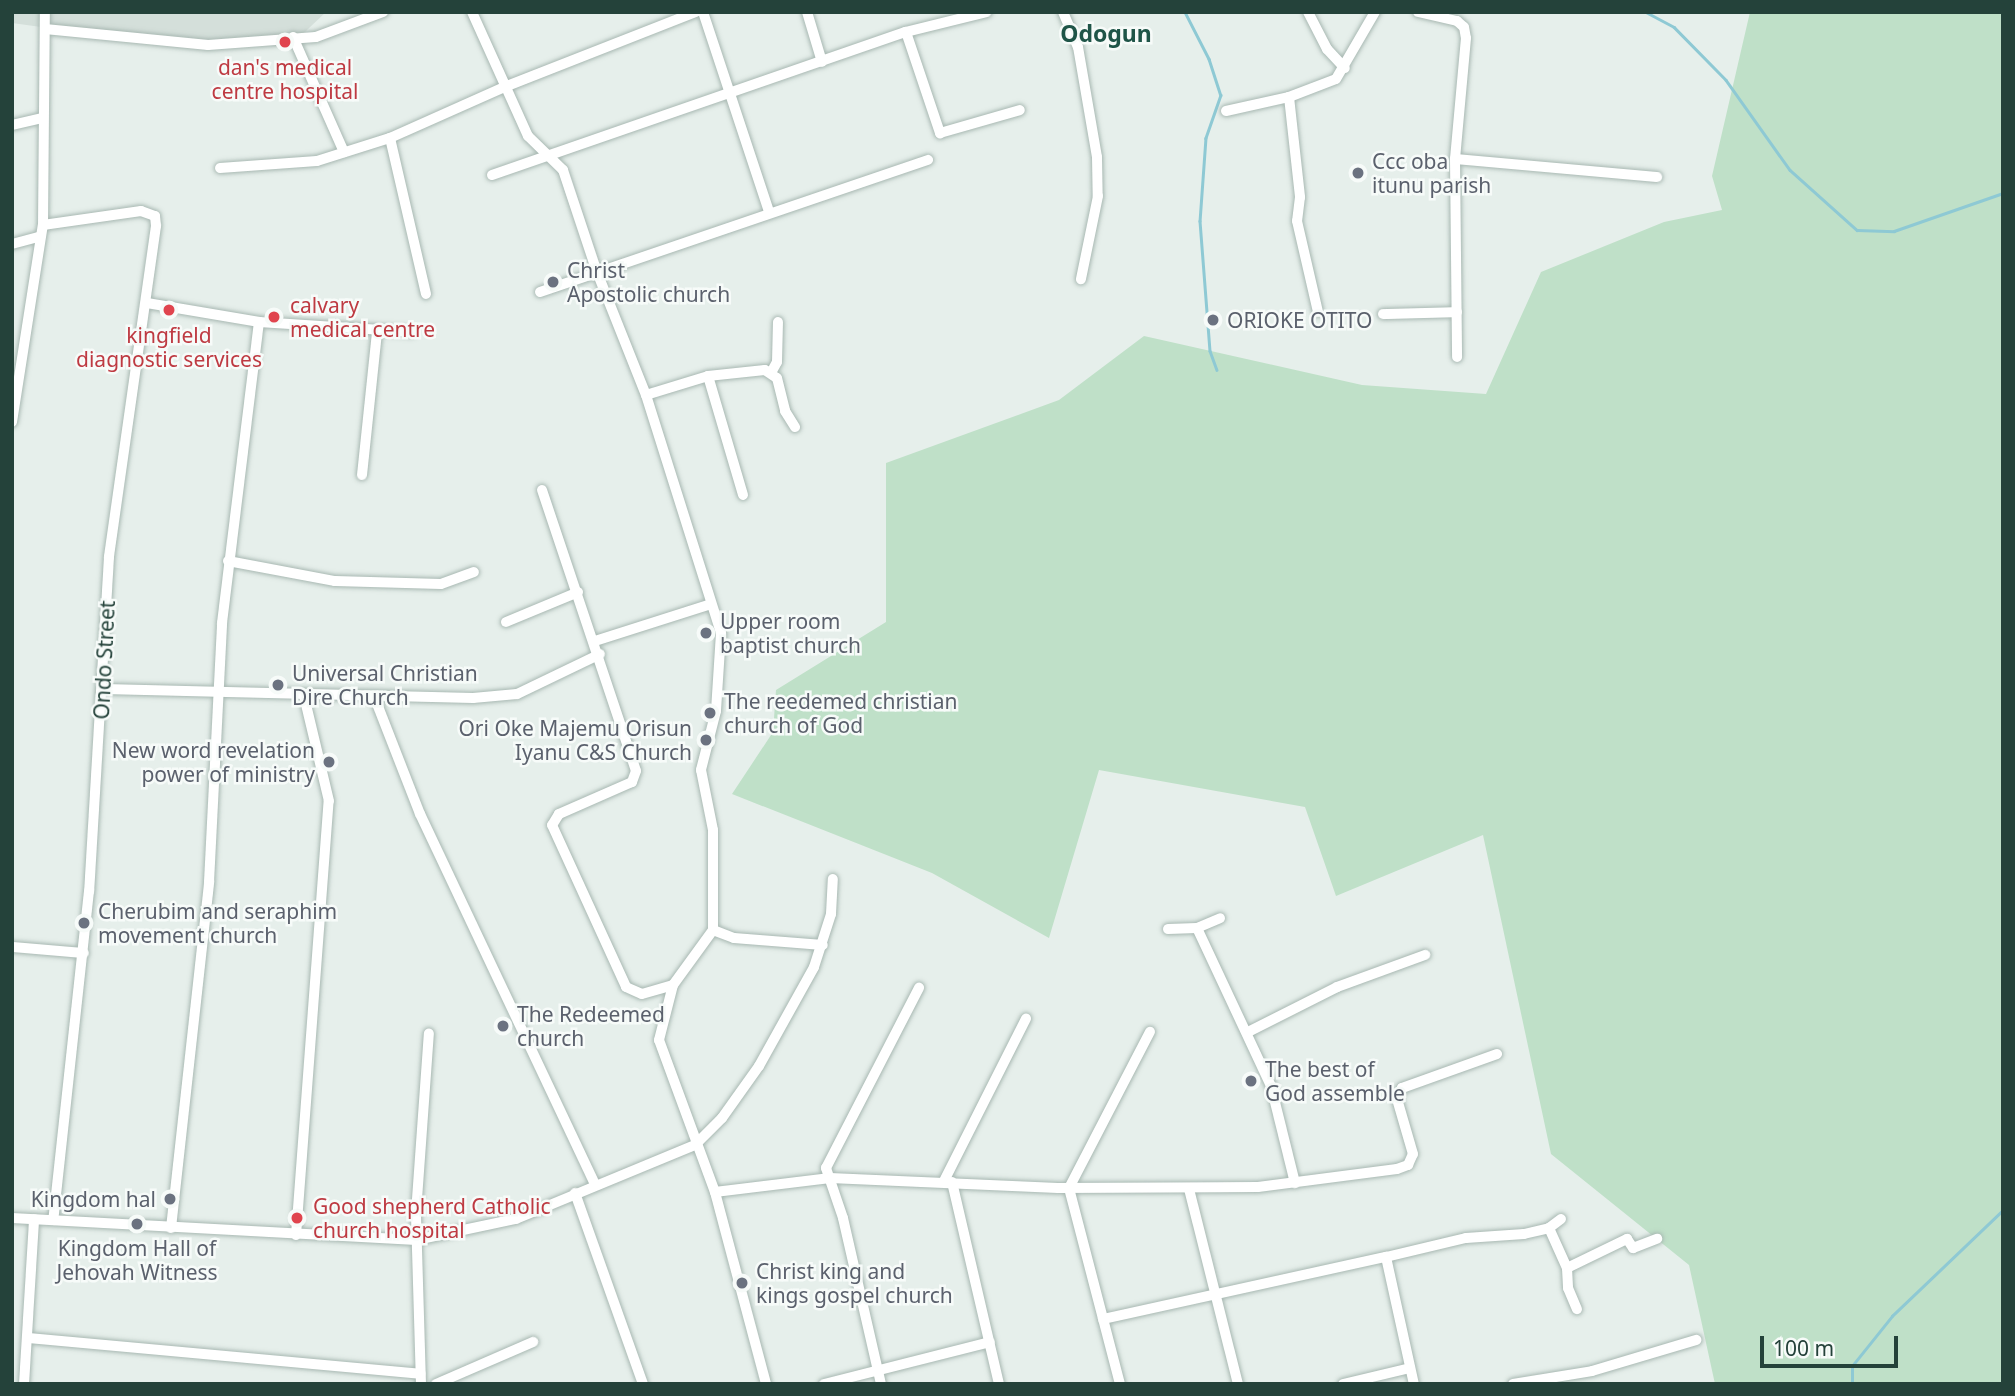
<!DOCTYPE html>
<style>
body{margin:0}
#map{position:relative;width:2015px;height:1396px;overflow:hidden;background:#e6efeb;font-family:"Noto Sans",sans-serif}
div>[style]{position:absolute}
.built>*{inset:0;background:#d4dfda}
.green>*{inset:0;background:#bfe0c8}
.stream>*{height:2.5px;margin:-1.25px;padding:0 1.25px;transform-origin:1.25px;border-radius:1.25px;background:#8ec9d4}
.roads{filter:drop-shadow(0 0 2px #a8b8b2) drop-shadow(0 0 2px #a8b8b2)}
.minor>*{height:10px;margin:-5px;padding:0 5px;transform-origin:5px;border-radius:5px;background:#fff}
.dots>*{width:19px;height:19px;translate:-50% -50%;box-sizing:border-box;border:4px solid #f7fbf9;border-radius:50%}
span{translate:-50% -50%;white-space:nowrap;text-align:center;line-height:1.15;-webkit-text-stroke:5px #f7fbf9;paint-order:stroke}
.health-label{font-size:21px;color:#be3a42}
.left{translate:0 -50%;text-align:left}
.worship-label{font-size:21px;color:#5b616d}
.right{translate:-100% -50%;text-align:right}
.street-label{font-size:21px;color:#24423a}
.neighbourhood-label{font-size:23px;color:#1f5548;font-weight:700}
.frame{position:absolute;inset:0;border:14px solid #24423a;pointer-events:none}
.scale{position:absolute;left:1760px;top:1336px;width:138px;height:32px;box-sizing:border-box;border:4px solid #24423a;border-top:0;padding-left:9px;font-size:21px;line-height:24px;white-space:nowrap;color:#24423a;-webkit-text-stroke:5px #f7fbf9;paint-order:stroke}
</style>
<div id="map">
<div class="built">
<div style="clip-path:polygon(12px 12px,326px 12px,289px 47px,143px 41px,12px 23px)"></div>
</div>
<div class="green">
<div style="clip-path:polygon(1750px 12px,2003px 12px,2003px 1384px,1715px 1384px,1689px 1265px,1551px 1154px,1483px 835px,1336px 896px,1305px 807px,1099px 770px,1049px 938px,932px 873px,732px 794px,773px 732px,776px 690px,886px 622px,886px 463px,1059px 400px,1144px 336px,1362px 385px,1486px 394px,1541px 272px,1664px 222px,1722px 210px,1712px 176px)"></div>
</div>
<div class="stream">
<div style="left:1185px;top:12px;width:53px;rotate:62.9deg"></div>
<div style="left:1209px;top:59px;width:38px;rotate:72deg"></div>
<div style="left:1221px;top:95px;width:46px;rotate:109.2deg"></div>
<div style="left:1206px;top:138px;width:83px;rotate:94.1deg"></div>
<div style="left:1200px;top:221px;width:130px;rotate:85.6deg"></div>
<div style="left:1210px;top:351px;width:20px;rotate:70deg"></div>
<div style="left:1646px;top:12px;width:32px;rotate:28deg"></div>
<div style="left:1674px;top:27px;width:74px;rotate:45.5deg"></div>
<div style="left:1726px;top:80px;width:110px;rotate:54.6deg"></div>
<div style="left:1790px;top:170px;width:90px;rotate:41.8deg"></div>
<div style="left:1857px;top:230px;width:37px;rotate:2deg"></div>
<div style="left:1894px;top:231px;width:115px;rotate:-19.2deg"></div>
<div style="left:1852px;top:1384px;width:18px;rotate:-90deg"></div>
<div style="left:1852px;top:1366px;width:64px;rotate:-51.3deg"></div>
<div style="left:1892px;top:1316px;width:153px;rotate:-43.7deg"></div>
</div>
<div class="roads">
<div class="minor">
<div style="left:472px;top:12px;width:136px;rotate:65.7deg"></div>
<div style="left:528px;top:136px;width:49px;rotate:44.2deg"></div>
<div style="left:563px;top:170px;width:108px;rotate:71.6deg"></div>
<div style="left:597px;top:272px;width:132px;rotate:68.3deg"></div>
<div style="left:646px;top:395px;width:250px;rotate:72.5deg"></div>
<div style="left:721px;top:633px;width:78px;rotate:93.7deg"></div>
<div style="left:716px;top:711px;width:61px;rotate:104.3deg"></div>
<div style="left:701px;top:770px;width:61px;rotate:78.7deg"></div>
<div style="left:713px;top:830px;width:100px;rotate:90deg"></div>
<div style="left:713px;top:930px;width:68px;rotate:126deg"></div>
<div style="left:673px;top:985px;width:57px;rotate:104.3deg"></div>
<div style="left:659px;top:1040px;width:162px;rotate:69.8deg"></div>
<div style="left:715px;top:1192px;width:199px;rotate:75.1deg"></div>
<div style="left:703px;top:12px;width:210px;rotate:71.7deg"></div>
<div style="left:807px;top:12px;width:52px;rotate:73.3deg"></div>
<div style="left:1063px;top:12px;width:38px;rotate:67deg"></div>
<div style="left:1078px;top:47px;width:112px;rotate:80.2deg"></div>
<div style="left:1097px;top:157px;width:39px;rotate:89deg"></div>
<div style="left:1098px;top:196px;width:85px;rotate:101.6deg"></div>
<div style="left:1308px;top:12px;width:42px;rotate:62.8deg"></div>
<div style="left:1327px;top:49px;width:26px;rotate:47deg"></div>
<div style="left:1418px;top:12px;width:40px;rotate:13deg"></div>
<div style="left:1457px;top:21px;width:9px;rotate:41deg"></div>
<div style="left:1464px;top:27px;width:11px;rotate:80deg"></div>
<div style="left:1466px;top:38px;width:121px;rotate:95.2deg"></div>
<div style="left:1455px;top:159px;width:198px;rotate:89.4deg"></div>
<div style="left:45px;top:29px;width:164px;rotate:5.6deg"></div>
<div style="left:208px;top:45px;width:108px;rotate:-4.2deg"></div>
<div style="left:316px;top:37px;width:72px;rotate:-20.5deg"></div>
<div style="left:906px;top:32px;width:107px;rotate:71.4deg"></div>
<div style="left:940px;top:133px;width:83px;rotate:-16deg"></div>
<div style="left:293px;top:37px;width:126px;rotate:66.1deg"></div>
<div style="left:1289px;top:97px;width:101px;rotate:83.7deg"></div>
<div style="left:1300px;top:197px;width:24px;rotate:97deg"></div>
<div style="left:1297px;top:221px;width:93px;rotate:77deg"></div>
<div style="left:1226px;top:111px;width:65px;rotate:-12.5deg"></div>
<div style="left:1289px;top:97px;width:50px;rotate:-21deg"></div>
<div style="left:1336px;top:79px;width:78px;rotate:-59.8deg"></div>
<div style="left:12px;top:125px;width:31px;rotate:-13deg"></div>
<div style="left:390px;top:138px;width:160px;rotate:77deg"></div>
<div style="left:1455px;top:159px;width:203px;rotate:5.1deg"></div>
<div style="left:220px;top:168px;width:97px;rotate:-4.1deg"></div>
<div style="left:317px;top:161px;width:77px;rotate:-17.5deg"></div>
<div style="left:390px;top:138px;width:128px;rotate:-24deg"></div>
<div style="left:507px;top:86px;width:203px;rotate:-21.4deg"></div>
<div style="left:492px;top:175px;width:438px;rotate:-19.1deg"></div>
<div style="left:906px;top:32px;width:83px;rotate:-13.9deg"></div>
<div style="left:43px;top:225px;width:99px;rotate:-8.1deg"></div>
<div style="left:141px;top:211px;width:15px;rotate:20deg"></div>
<div style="left:155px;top:216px;width:10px;rotate:84deg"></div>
<div style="left:156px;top:226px;width:334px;rotate:98.1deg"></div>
<div style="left:109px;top:557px;width:335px;rotate:93.4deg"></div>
<div style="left:89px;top:891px;width:331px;rotate:96.2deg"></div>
<div style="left:12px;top:244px;width:28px;rotate:-15deg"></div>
<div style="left:540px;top:292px;width:410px;rotate:-18.8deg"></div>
<div style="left:147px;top:303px;width:114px;rotate:9.6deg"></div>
<div style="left:259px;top:322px;width:153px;rotate:3.7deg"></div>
<div style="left:1383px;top:314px;width:74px;rotate:-1.5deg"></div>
<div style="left:772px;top:371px;width:10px;rotate:-61deg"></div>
<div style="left:777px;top:362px;width:40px;rotate:-88.6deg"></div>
<div style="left:708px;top:376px;width:124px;rotate:73.6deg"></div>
<div style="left:646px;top:395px;width:65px;rotate:-17deg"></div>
<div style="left:708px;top:376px;width:57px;rotate:-6deg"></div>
<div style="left:765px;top:370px;width:14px;rotate:34deg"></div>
<div style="left:777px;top:378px;width:34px;rotate:76deg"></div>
<div style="left:785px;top:411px;width:19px;rotate:58deg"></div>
<div style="left:12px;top:422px;width:199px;rotate:-81.1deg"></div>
<div style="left:43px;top:225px;width:213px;rotate:-89.5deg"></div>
<div style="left:362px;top:475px;width:144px;rotate:-84deg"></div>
<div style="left:542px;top:490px;width:296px;rotate:71.5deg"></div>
<div style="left:636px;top:771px;width:12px;rotate:110deg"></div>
<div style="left:632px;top:782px;width:80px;rotate:156.3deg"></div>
<div style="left:559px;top:814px;width:13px;rotate:122deg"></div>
<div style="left:552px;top:825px;width:178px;rotate:65.4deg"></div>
<div style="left:626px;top:987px;width:17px;rotate:24deg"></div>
<div style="left:642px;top:994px;width:32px;rotate:-16deg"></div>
<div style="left:228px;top:561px;width:109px;rotate:10.6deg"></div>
<div style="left:335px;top:581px;width:106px;rotate:1.6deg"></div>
<div style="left:441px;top:584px;width:35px;rotate:-20deg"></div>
<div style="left:506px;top:622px;width:78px;rotate:-22.6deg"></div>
<div style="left:595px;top:641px;width:122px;rotate:-17.7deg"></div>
<div style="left:104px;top:689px;width:369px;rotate:1.4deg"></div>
<div style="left:473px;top:698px;width:44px;rotate:-5.2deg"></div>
<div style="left:517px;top:694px;width:92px;rotate:-25.7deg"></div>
<div style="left:374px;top:696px;width:127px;rotate:68.7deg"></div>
<div style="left:420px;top:814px;width:409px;rotate:64.7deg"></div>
<div style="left:1197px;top:928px;width:174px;rotate:64.9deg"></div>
<div style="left:1271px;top:1086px;width:100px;rotate:76.1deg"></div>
<div style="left:1168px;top:929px;width:29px;rotate:-2deg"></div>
<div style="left:1197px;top:928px;width:25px;rotate:-23deg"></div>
<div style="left:713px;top:930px;width:22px;rotate:21deg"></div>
<div style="left:734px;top:938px;width:89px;rotate:4.5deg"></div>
<div style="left:12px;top:947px;width:72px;rotate:4.8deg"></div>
<div style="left:1248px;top:1032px;width:100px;rotate:-26.8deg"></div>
<div style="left:1337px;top:987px;width:94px;rotate:-20deg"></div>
<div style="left:944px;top:1181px;width:182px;rotate:-63.2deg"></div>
<div style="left:952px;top:1182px;width:207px;rotate:76.9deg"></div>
<div style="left:1189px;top:1189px;width:201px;rotate:75.9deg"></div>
<div style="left:715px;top:1192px;width:116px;rotate:-6.9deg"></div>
<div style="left:830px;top:1178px;width:228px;rotate:2.5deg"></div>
<div style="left:1058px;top:1188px;width:200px;rotate:-0.3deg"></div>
<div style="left:1258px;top:1187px;width:140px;rotate:-7.4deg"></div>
<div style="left:1397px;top:1169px;width:12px;rotate:-20deg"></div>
<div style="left:1408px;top:1165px;width:12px;rotate:-66deg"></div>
<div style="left:1413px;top:1154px;width:57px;rotate:-106.2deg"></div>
<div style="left:1397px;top:1099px;width:12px;rotate:-66deg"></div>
<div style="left:1402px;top:1088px;width:101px;rotate:-19.7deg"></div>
<div style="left:575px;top:1193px;width:203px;rotate:70.4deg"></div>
<div style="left:12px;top:1218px;width:405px;rotate:3.1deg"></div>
<div style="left:416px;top:1240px;width:102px;rotate:-11.9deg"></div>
<div style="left:516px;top:1219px;width:194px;rotate:-22.5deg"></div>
<div style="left:695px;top:1145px;width:38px;rotate:-45deg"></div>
<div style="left:722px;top:1118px;width:64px;rotate:-54.6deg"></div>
<div style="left:759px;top:1066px;width:113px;rotate:-60.9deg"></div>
<div style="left:814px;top:967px;width:56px;rotate:-72.2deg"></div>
<div style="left:831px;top:914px;width:35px;rotate:-87deg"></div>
<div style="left:171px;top:1228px;width:348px;rotate:-83.7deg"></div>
<div style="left:209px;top:882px;width:259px;rotate:-87.1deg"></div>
<div style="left:222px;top:623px;width:303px;rotate:-83deg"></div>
<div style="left:1549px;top:1228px;width:44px;rotate:65.8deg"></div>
<div style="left:1567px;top:1268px;width:67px;rotate:-25.8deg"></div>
<div style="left:1627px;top:1239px;width:11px;rotate:56deg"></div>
<div style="left:1633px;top:1248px;width:26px;rotate:-21deg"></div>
<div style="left:296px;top:1235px;width:435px;rotate:-85.7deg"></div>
<div style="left:329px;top:801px;width:108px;rotate:-103.4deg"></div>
<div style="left:1386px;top:1257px;width:82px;rotate:-13.4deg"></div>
<div style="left:1466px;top:1238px;width:58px;rotate:-3.9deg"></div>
<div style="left:1524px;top:1234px;width:26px;rotate:-13deg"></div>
<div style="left:1549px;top:1228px;width:15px;rotate:-37deg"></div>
<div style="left:1567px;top:1268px;width:20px;rotate:87deg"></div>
<div style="left:1568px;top:1288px;width:23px;rotate:67deg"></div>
<div style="left:1103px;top:1319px;width:290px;rotate:-12.4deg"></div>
<div style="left:1386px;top:1257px;width:130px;rotate:77.6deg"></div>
<div style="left:28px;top:1338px;width:394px;rotate:5.2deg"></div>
<div style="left:24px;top:1384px;width:165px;rotate:-86.5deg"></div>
<div style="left:421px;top:1384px;width:171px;rotate:-91.7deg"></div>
<div style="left:416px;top:1213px;width:180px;rotate:-85.9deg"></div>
<div style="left:436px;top:1384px;width:106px;rotate:-23.4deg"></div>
<div style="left:824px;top:1384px;width:171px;rotate:-14.2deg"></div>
<div style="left:881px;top:1384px;width:170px;rotate:-102.9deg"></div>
<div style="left:843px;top:1218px;width:53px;rotate:-108.8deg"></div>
<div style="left:826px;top:1168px;width:203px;rotate:-62.7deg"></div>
<div style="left:1120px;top:1384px;width:203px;rotate:-104.6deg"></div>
<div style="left:1069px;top:1188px;width:176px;rotate:-62.6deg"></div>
<div style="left:1343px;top:1384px;width:69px;rotate:-13.4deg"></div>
<div style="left:1513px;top:1384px;width:80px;rotate:-9.3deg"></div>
<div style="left:1592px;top:1371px;width:109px;rotate:-16.6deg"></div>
</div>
</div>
<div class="dots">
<div style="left:285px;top:42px;background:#e0444e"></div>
<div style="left:1358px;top:173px;background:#6b7280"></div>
<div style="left:553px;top:282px;background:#6b7280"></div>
<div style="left:169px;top:310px;background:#e0444e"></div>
<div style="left:274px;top:317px;background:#e0444e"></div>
<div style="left:1213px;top:320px;background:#6b7280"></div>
<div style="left:706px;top:633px;background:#6b7280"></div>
<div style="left:278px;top:685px;background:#6b7280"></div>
<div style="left:710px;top:713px;background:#6b7280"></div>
<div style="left:706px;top:740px;background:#6b7280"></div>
<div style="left:329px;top:762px;background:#6b7280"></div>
<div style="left:84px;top:923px;background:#6b7280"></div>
<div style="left:503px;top:1026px;background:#6b7280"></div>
<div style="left:1251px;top:1081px;background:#6b7280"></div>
<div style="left:170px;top:1199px;background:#6b7280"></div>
<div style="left:297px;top:1218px;background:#e0444e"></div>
<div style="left:137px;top:1224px;background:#6b7280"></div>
<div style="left:742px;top:1283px;background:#6b7280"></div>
</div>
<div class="health-label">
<span style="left:285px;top:79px">dan's medical<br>centre hospital</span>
<span class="left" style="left:290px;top:317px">calvary<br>medical centre</span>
<span style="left:169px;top:347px">kingfield<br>diagnostic services</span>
<span class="left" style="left:313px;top:1218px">Good shepherd Catholic<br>church hospital</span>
</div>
<div class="worship-label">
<span class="left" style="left:1372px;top:173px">Ccc oba<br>itunu parish</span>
<span class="left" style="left:567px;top:282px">Christ<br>Apostolic church</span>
<span class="left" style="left:1227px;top:320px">ORIOKE OTITO</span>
<span class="left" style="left:720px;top:633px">Upper room<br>baptist church</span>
<span class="left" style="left:292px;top:685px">Universal Christian<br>Dire Church</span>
<span class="left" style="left:724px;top:713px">The reedemed christian<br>church of God</span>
<span class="right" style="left:692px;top:740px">Ori Oke Majemu Orisun<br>Iyanu C&amp;S Church</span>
<span class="right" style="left:315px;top:762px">New word revelation<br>power of ministry</span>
<span class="left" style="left:98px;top:923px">Cherubim and seraphim<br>movement church</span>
<span class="left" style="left:517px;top:1026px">The Redeemed<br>church</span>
<span class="left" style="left:1265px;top:1081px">The best of<br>God assemble</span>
<span class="right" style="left:156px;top:1199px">Kingdom hal</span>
<span style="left:137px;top:1260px">Kingdom Hall of<br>Jehovah Witness</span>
<span class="left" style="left:756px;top:1283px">Christ king and<br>kings gospel church</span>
</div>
<div class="street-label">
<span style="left:104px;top:660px;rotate:-87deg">Ondo Street</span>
</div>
<div class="neighbourhood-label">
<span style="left:1106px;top:33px">Odogun</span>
</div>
<div class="frame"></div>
<div class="scale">100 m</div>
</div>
